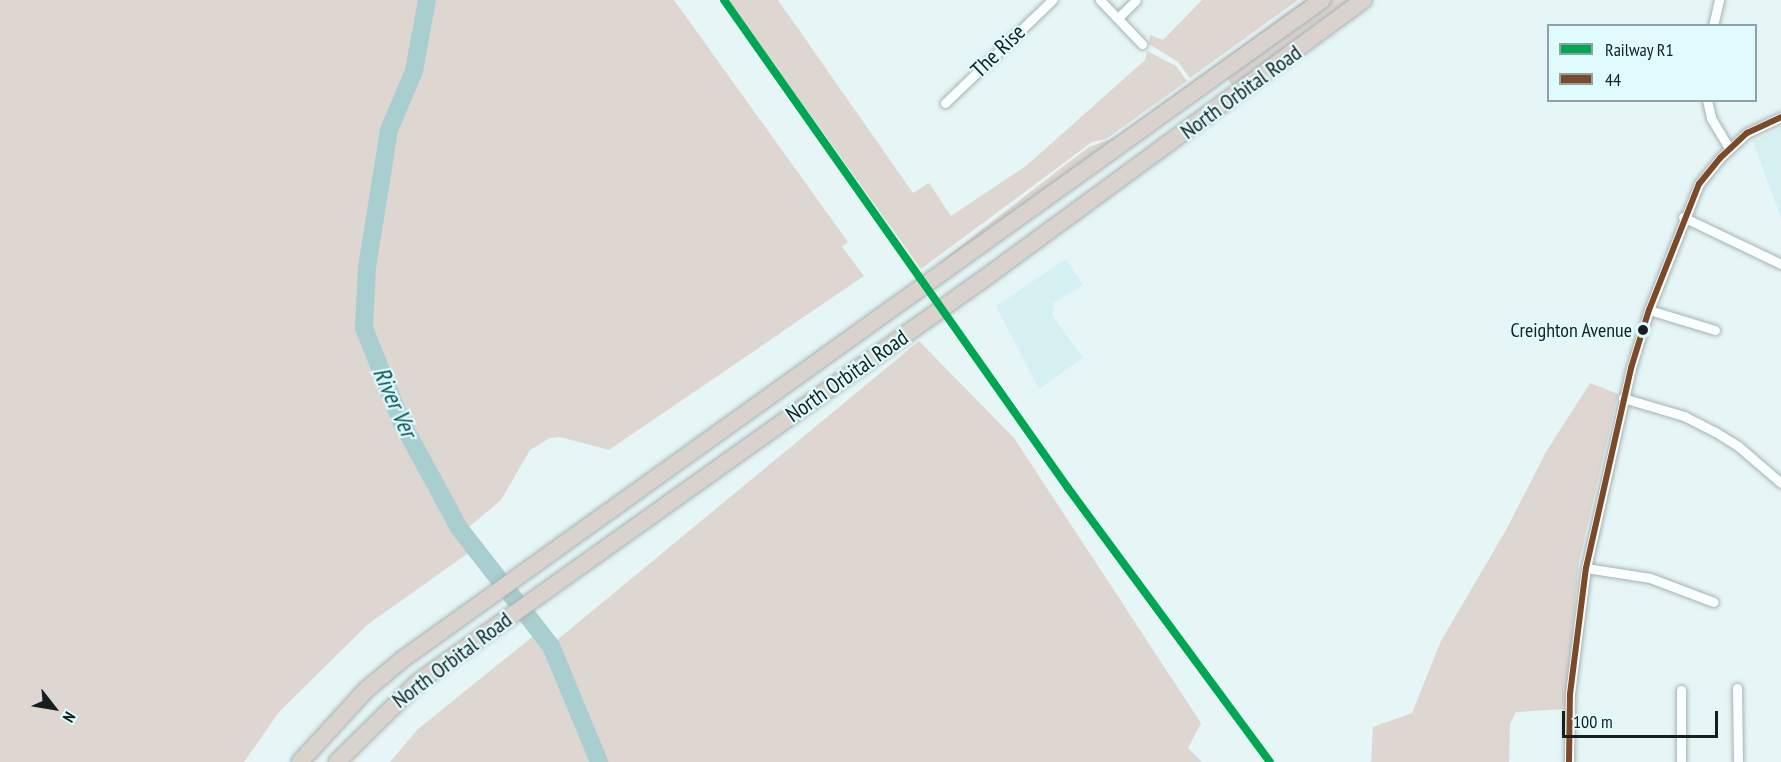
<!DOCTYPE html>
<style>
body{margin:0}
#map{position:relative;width:1781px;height:762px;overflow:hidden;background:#e6f5f6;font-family:"PT Sans Narrow",sans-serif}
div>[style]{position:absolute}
.built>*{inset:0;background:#d4f0f1}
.green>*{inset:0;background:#ded7d1}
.river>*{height:18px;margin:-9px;padding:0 9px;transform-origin:9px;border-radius:9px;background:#a8ced0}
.roads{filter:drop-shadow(0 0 2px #a6b2b2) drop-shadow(0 0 2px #a6b2b2)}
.street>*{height:9px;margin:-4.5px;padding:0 4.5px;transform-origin:4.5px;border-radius:4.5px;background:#fbfefe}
.highway>*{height:16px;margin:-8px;padding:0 8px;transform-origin:8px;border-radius:8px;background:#d9d2cd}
.bus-1>*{height:6px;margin:-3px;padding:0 3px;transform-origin:3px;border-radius:3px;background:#7a4b2a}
.rail-1>*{height:8px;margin:-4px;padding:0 4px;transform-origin:4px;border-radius:4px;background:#00a651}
.dots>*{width:16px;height:16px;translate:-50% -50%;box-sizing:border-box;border:3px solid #dffbfd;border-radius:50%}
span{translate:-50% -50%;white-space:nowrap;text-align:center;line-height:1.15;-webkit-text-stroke:4.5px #dffbfd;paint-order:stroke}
.bus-label{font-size:20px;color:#151f20}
.right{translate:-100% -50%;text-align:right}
.street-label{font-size:22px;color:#151f20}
.water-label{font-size:24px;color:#0b5357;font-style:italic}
.legend{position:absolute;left:1547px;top:24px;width:210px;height:78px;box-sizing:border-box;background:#dffbfd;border:2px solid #8ea3a5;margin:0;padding:8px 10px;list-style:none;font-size:18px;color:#151f20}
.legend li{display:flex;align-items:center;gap:12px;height:30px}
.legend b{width:30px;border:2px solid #8ea3a5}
.north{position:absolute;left:24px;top:678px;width:60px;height:60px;-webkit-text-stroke:4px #dffbfd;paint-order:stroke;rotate:121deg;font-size:16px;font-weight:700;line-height:24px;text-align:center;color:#151f20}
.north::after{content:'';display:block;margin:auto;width:21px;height:27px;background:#151f20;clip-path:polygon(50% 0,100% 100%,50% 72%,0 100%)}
.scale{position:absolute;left:1562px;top:711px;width:156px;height:27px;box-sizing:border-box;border:3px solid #151f20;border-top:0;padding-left:8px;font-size:18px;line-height:21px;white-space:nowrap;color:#151f20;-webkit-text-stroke:4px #dffbfd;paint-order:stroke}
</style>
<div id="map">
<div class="built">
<div style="clip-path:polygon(1781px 128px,1781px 218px,1753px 141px)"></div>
<div style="clip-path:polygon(1066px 259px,1083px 285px,1054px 303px,1052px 315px,1083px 358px,1039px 389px,996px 306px)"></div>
</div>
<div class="green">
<div style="clip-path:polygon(0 0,674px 0,848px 242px,842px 247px,864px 276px,609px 450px,560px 437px,550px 438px,530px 450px,501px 500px,462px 533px,474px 549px,367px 625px,279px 712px,244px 762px,0 762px)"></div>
<div style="clip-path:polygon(728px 0,778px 0,913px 193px,929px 183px,951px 216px,1026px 166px,1145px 60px,1147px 51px,1176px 66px,1187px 81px,1106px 139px,1092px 142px,921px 269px)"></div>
<div style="clip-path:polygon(1202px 0,1298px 0,1190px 78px,1178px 62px,1149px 44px,1150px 35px,1163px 40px)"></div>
<div style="clip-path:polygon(1305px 0,1312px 0,944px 266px,940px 262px,1061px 168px,1089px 147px,1116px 137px)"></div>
<div style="clip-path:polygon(1332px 0,1357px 0,1236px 91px,1227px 78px)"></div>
<div style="clip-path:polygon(919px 341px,1014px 438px,1201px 723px,1188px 748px,1202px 762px,390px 762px,418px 729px,537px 633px,551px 645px)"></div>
<div style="clip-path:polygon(1590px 383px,1618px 394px,1579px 562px,1565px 709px,1516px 712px,1510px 724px,1509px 762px,1371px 762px,1373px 727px,1412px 713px,1441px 641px,1506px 530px,1546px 452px)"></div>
</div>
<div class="river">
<div style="left:427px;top:0;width:72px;rotate:100.4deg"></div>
<div style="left:414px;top:71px;width:64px;rotate:113deg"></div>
<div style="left:389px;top:130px;width:140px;rotate:99.1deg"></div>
<div style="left:367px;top:268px;width:60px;rotate:92.9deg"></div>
<div style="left:364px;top:328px;width:100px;rotate:68.3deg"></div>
<div style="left:401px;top:421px;width:122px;rotate:61.5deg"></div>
<div style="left:459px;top:528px;width:150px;rotate:52.1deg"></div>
<div style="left:551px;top:646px;width:126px;rotate:67.5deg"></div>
</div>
<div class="roads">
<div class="street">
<div style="left:1100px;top:0;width:61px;rotate:46.3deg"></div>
<div style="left:1118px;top:18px;width:25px;rotate:-45deg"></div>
<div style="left:1713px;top:26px;width:27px;rotate:-77deg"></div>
<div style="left:1707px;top:100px;width:18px;rotate:77deg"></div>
<div style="left:1711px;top:118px;width:35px;rotate:59deg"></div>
<div style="left:945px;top:103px;width:149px;rotate:-43.9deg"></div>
<div style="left:1683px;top:217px;width:109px;rotate:25.6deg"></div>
<div style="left:1649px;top:310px;width:69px;rotate:16.9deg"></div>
<div style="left:1623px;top:398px;width:64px;rotate:16.4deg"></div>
<div style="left:1684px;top:416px;width:34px;rotate:27deg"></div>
<div style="left:1714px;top:431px;width:28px;rotate:32deg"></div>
<div style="left:1738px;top:446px;width:57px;rotate:40.7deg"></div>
<div style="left:1586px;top:568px;width:65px;rotate:8.9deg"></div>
<div style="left:1650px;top:578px;width:68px;rotate:20.6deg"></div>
<div style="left:1737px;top:688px;width:74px;rotate:89.2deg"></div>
<div style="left:1569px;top:762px;width:68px;rotate:-89.2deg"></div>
<div style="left:1570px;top:694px;width:127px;rotate:-82.8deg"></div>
<div style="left:1586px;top:568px;width:205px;rotate:-77.3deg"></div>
<div style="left:1631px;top:368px;width:61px;rotate:-72.8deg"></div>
<div style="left:1649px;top:310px;width:136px;rotate:-68.4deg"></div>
<div style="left:1699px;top:184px;width:33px;rotate:-51deg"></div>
<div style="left:1720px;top:158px;width:37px;rotate:-43deg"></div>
<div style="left:1747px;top:133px;width:38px;rotate:-25deg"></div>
<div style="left:1681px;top:762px;width:72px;rotate:-90deg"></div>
</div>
<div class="highway">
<div style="left:300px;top:762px;width:98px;rotate:-47.5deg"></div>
<div style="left:366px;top:690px;width:48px;rotate:-40deg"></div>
<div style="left:403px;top:659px;width:1131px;rotate:-35.64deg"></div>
<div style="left:337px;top:762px;width:114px;rotate:-44.6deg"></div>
<div style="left:418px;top:682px;width:701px;rotate:-35.48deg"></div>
<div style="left:989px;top:275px;width:465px;rotate:-36.3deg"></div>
</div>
</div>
<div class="bus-1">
<div style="left:1569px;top:762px;width:68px;rotate:-89.2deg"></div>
<div style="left:1570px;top:694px;width:127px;rotate:-82.8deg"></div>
<div style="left:1586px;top:568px;width:205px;rotate:-77.3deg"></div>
<div style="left:1631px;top:368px;width:61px;rotate:-72.8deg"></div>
<div style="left:1649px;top:310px;width:136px;rotate:-68.4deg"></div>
<div style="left:1699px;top:184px;width:33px;rotate:-51deg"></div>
<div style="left:1720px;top:158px;width:37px;rotate:-43deg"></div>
<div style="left:1747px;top:133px;width:38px;rotate:-25deg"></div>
</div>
<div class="rail-1">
<div style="left:724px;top:0;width:597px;rotate:54.82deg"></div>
<div style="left:1068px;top:488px;width:340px;rotate:53.6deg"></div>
</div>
<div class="dots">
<div style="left:1643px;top:330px;background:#151f20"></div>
</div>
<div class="bus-label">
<span class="right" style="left:1632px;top:330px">Creighton Avenue</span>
</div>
<div class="street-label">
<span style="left:998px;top:51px;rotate:-44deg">The Rise</span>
<span style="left:1241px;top:92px;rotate:-36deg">North Orbital Road</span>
<span style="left:847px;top:376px;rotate:-35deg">North Orbital Road</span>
<span style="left:452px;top:660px;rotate:-37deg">North Orbital Road</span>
</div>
<div class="water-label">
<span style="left:395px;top:402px;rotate:66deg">River Ver</span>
</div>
<ul class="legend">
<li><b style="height:8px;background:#00a651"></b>Railway R1</li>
<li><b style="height:8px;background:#7a4b2a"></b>44</li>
</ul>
<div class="north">N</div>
<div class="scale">100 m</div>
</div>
